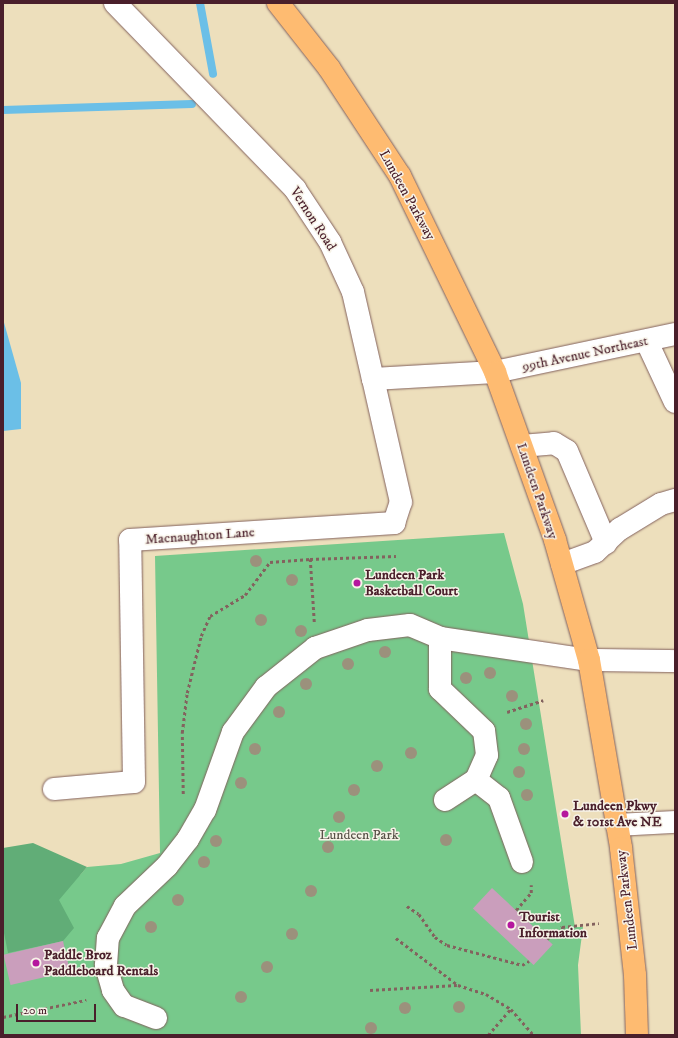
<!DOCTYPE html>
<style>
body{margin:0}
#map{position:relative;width:678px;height:1038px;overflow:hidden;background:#eddfbc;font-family:"IM FELL DW Pica",serif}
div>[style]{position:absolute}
.green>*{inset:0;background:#77c98b}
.forest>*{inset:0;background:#61ad77}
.water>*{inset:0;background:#6bbfe7}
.stream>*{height:8px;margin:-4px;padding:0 4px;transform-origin:4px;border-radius:4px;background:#6bbfe7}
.building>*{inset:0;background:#ca9ebc;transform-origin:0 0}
.path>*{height:2.5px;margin-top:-1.25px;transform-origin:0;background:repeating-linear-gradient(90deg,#83625e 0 3px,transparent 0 6px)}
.roads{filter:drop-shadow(0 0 1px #83625e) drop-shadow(0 0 1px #83625e)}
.minor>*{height:22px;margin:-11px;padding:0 11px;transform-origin:11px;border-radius:11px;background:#fff}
.major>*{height:22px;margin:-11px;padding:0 11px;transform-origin:11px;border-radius:11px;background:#febb71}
.trees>*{width:12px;height:12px;margin:-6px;border-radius:50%;background:#9b917c}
.dots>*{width:11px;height:11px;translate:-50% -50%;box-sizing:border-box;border:2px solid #f7f3e8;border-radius:50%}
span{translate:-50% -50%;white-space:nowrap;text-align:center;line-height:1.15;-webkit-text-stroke:3px #f7f3e8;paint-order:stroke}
.street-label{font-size:14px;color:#4a1f2b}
.poi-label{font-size:14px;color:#4a1f2b;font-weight:700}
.left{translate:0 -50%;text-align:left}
.park-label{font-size:14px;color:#585248}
.frame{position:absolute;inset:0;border:4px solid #4a1f2b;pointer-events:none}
.scale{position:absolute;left:16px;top:1004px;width:80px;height:18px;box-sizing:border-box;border:2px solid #4a1f2b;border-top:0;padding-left:5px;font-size:12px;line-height:14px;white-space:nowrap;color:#4a1f2b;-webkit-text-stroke:3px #f7f3e8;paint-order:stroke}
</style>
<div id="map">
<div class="green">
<div style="clip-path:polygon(504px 533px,523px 604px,575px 927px,583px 927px,578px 965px,581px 1035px,3px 1035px,3px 897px,80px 875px,87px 867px,121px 864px,160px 853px,155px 556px)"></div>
</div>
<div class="forest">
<div style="clip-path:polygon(33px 843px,87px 867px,59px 900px,74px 928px,63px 941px,8px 953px,3px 928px,3px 848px)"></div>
</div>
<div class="water">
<div style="clip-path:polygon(3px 319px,21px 383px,21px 429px,3px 431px)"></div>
</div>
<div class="stream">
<div style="left:200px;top:3px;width:72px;rotate:79.6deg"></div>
<div style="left:3px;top:110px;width:189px;rotate:-1.8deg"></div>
</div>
<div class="building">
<div style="left:492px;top:888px;width:83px;height:28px;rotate:43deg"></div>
<div style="left:63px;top:941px;width:31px;height:61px;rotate:77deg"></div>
</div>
<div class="path">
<div style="left:314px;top:622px;width:63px;rotate:-93.6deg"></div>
<div style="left:310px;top:559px;width:86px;rotate:-2deg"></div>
<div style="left:507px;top:712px;width:38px;rotate:-18deg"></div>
<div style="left:183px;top:794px;width:61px;rotate:-90.9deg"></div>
<div style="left:182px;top:733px;width:40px;rotate:-82.9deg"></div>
<div style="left:187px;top:693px;width:59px;rotate:-76.2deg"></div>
<div style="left:201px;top:636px;width:22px;rotate:-66deg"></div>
<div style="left:210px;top:616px;width:41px;rotate:-31deg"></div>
<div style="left:245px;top:595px;width:41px;rotate:-52.9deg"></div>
<div style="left:270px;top:562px;width:40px;rotate:-4.3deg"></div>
<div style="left:407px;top:906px;width:14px;rotate:34deg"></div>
<div style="left:419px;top:914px;width:28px;rotate:55deg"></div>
<div style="left:435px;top:937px;width:14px;rotate:34deg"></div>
<div style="left:447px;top:945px;width:78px;rotate:14.9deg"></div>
<div style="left:522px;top:965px;width:8px;rotate:-30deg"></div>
<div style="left:516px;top:910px;width:23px;rotate:-49deg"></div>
<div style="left:531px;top:893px;width:8px;rotate:-90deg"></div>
<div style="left:396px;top:938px;width:78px;rotate:37.2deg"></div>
<div style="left:458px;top:985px;width:29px;rotate:18deg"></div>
<div style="left:486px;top:994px;width:29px;rotate:31deg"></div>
<div style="left:511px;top:1009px;width:35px;rotate:49deg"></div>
<div style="left:547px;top:939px;width:19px;rotate:-39deg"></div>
<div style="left:562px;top:927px;width:37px;rotate:-6deg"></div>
<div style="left:370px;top:990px;width:87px;rotate:-3.3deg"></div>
<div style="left:3px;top:1017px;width:85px;rotate:-11.6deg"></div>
<div style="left:488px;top:1035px;width:35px;rotate:-49deg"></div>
</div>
<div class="roads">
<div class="minor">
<div style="left:115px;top:3px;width:259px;rotate:45.9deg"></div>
<div style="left:295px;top:189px;width:64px;rotate:56.6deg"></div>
<div style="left:330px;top:242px;width:55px;rotate:65.3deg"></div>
<div style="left:353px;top:292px;width:89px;rotate:77.1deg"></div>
<div style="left:373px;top:379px;width:122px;rotate:-3.3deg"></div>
<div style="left:495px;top:372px;width:184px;rotate:-11.9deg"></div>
<div style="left:647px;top:342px;width:66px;rotate:65deg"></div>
<div style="left:522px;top:446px;width:32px;rotate:-5deg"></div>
<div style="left:554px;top:443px;width:15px;rotate:32deg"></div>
<div style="left:567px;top:451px;width:100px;rotate:67deg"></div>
<div style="left:562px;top:564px;width:35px;rotate:-20deg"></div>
<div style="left:595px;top:552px;width:34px;rotate:-43deg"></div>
<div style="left:620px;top:529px;width:48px;rotate:-31.4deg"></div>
<div style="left:661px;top:504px;width:15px;rotate:-16deg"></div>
<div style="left:476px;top:780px;width:29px;rotate:38deg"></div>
<div style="left:499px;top:798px;width:68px;rotate:70.2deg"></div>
<div style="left:54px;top:789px;width:80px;rotate:-5deg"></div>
<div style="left:134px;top:782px;width:242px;rotate:-90.9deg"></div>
<div style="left:130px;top:540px;width:265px;rotate:-3.7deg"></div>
<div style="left:394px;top:523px;width:22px;rotate:-72deg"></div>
<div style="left:401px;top:502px;width:126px;rotate:-102.8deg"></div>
<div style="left:445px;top:800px;width:37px;rotate:-33deg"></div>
<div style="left:476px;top:780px;width:27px;rotate:-66deg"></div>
<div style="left:487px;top:755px;width:24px;rotate:-97deg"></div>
<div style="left:484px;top:731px;width:61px;rotate:-136.3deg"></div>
<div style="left:440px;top:689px;width:51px;rotate:-90deg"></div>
<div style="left:440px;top:638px;width:151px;rotate:8.4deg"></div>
<div style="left:589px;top:660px;width:86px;rotate:0.7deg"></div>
<div style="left:617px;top:825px;width:58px;rotate:-3deg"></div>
<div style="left:156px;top:1018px;width:34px;rotate:-159deg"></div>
<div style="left:124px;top:1006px;width:19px;rotate:-125deg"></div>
<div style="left:113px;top:990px;width:26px;rotate:-106deg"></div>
<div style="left:106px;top:965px;width:27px;rotate:-86deg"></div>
<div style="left:108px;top:938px;width:36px;rotate:-62deg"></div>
<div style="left:125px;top:906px;width:58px;rotate:-43.6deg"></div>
<div style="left:167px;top:866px;width:34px;rotate:-52deg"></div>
<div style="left:188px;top:839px;width:34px;rotate:-60deg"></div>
<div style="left:205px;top:810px;width:83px;rotate:-70.3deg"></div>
<div style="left:233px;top:732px;width:56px;rotate:-53.7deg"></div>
<div style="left:266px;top:687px;width:63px;rotate:-38.5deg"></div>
<div style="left:315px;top:648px;width:56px;rotate:-18.8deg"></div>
<div style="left:368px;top:630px;width:42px;rotate:-6.8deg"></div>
<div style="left:410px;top:625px;width:33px;rotate:23deg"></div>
</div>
<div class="major">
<div style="left:278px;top:3px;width:83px;rotate:51.9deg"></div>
<div style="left:329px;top:68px;width:129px;rotate:56.7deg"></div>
<div style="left:400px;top:176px;width:218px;rotate:64.1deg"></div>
<div style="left:495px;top:372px;width:178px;rotate:70.3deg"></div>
<div style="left:555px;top:540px;width:125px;rotate:74.2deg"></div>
<div style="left:589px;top:660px;width:191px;rotate:80.3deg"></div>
<div style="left:621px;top:848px;width:128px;rotate:83.7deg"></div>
<div style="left:635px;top:975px;width:60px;rotate:88.1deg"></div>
</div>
</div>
<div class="trees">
<div style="left:256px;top:561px"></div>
<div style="left:292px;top:580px"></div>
<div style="left:261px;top:620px"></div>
<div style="left:301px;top:631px"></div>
<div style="left:385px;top:652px"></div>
<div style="left:348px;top:664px"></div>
<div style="left:490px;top:673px"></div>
<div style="left:466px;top:678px"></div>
<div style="left:306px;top:684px"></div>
<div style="left:512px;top:696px"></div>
<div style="left:279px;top:712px"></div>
<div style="left:526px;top:724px"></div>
<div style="left:255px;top:749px"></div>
<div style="left:524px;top:749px"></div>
<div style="left:411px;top:753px"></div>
<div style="left:377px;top:766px"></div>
<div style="left:519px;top:772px"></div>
<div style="left:241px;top:783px"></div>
<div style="left:354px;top:790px"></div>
<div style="left:527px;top:795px"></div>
<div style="left:339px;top:817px"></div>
<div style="left:446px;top:840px"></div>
<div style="left:216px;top:841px"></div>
<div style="left:328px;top:847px"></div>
<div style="left:204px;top:862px"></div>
<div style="left:311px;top:891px"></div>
<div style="left:178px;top:900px"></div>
<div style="left:151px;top:927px"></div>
<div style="left:292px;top:934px"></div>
<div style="left:267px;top:967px"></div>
<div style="left:241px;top:997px"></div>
<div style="left:459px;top:1007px"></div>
<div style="left:405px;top:1008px"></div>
<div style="left:371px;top:1028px"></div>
</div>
<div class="dots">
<div style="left:357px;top:583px;background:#b5179e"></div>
<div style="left:565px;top:814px;background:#b5179e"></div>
<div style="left:511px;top:925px;background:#b5179e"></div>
<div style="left:36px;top:963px;background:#b5179e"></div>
</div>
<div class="street-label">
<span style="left:407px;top:195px;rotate:61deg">Lundeen Parkway</span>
<span style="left:313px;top:219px;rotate:57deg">Vernon Road</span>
<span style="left:585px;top:354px;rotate:-12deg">99th Avenue Northeast</span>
<span style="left:537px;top:491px;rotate:71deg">Lundeen Parkway</span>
<span style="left:200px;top:536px;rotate:-4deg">Macnaughton Lane</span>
<span style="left:627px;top:900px;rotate:-97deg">Lundeen Parkway</span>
</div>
<div class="poi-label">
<span class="left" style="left:365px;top:583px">Lundeen Park<br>Basketball Court</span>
<span class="left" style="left:573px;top:814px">Lundeen Pkwy<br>&amp; 101st Ave NE</span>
<span class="left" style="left:519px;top:925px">Tourist<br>Information</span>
<span class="left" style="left:44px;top:963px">Paddle Broz<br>Paddleboard Rentals</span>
</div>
<div class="park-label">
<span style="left:359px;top:835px">Lundeen Park</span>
</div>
<div class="frame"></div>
<div class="scale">20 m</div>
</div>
